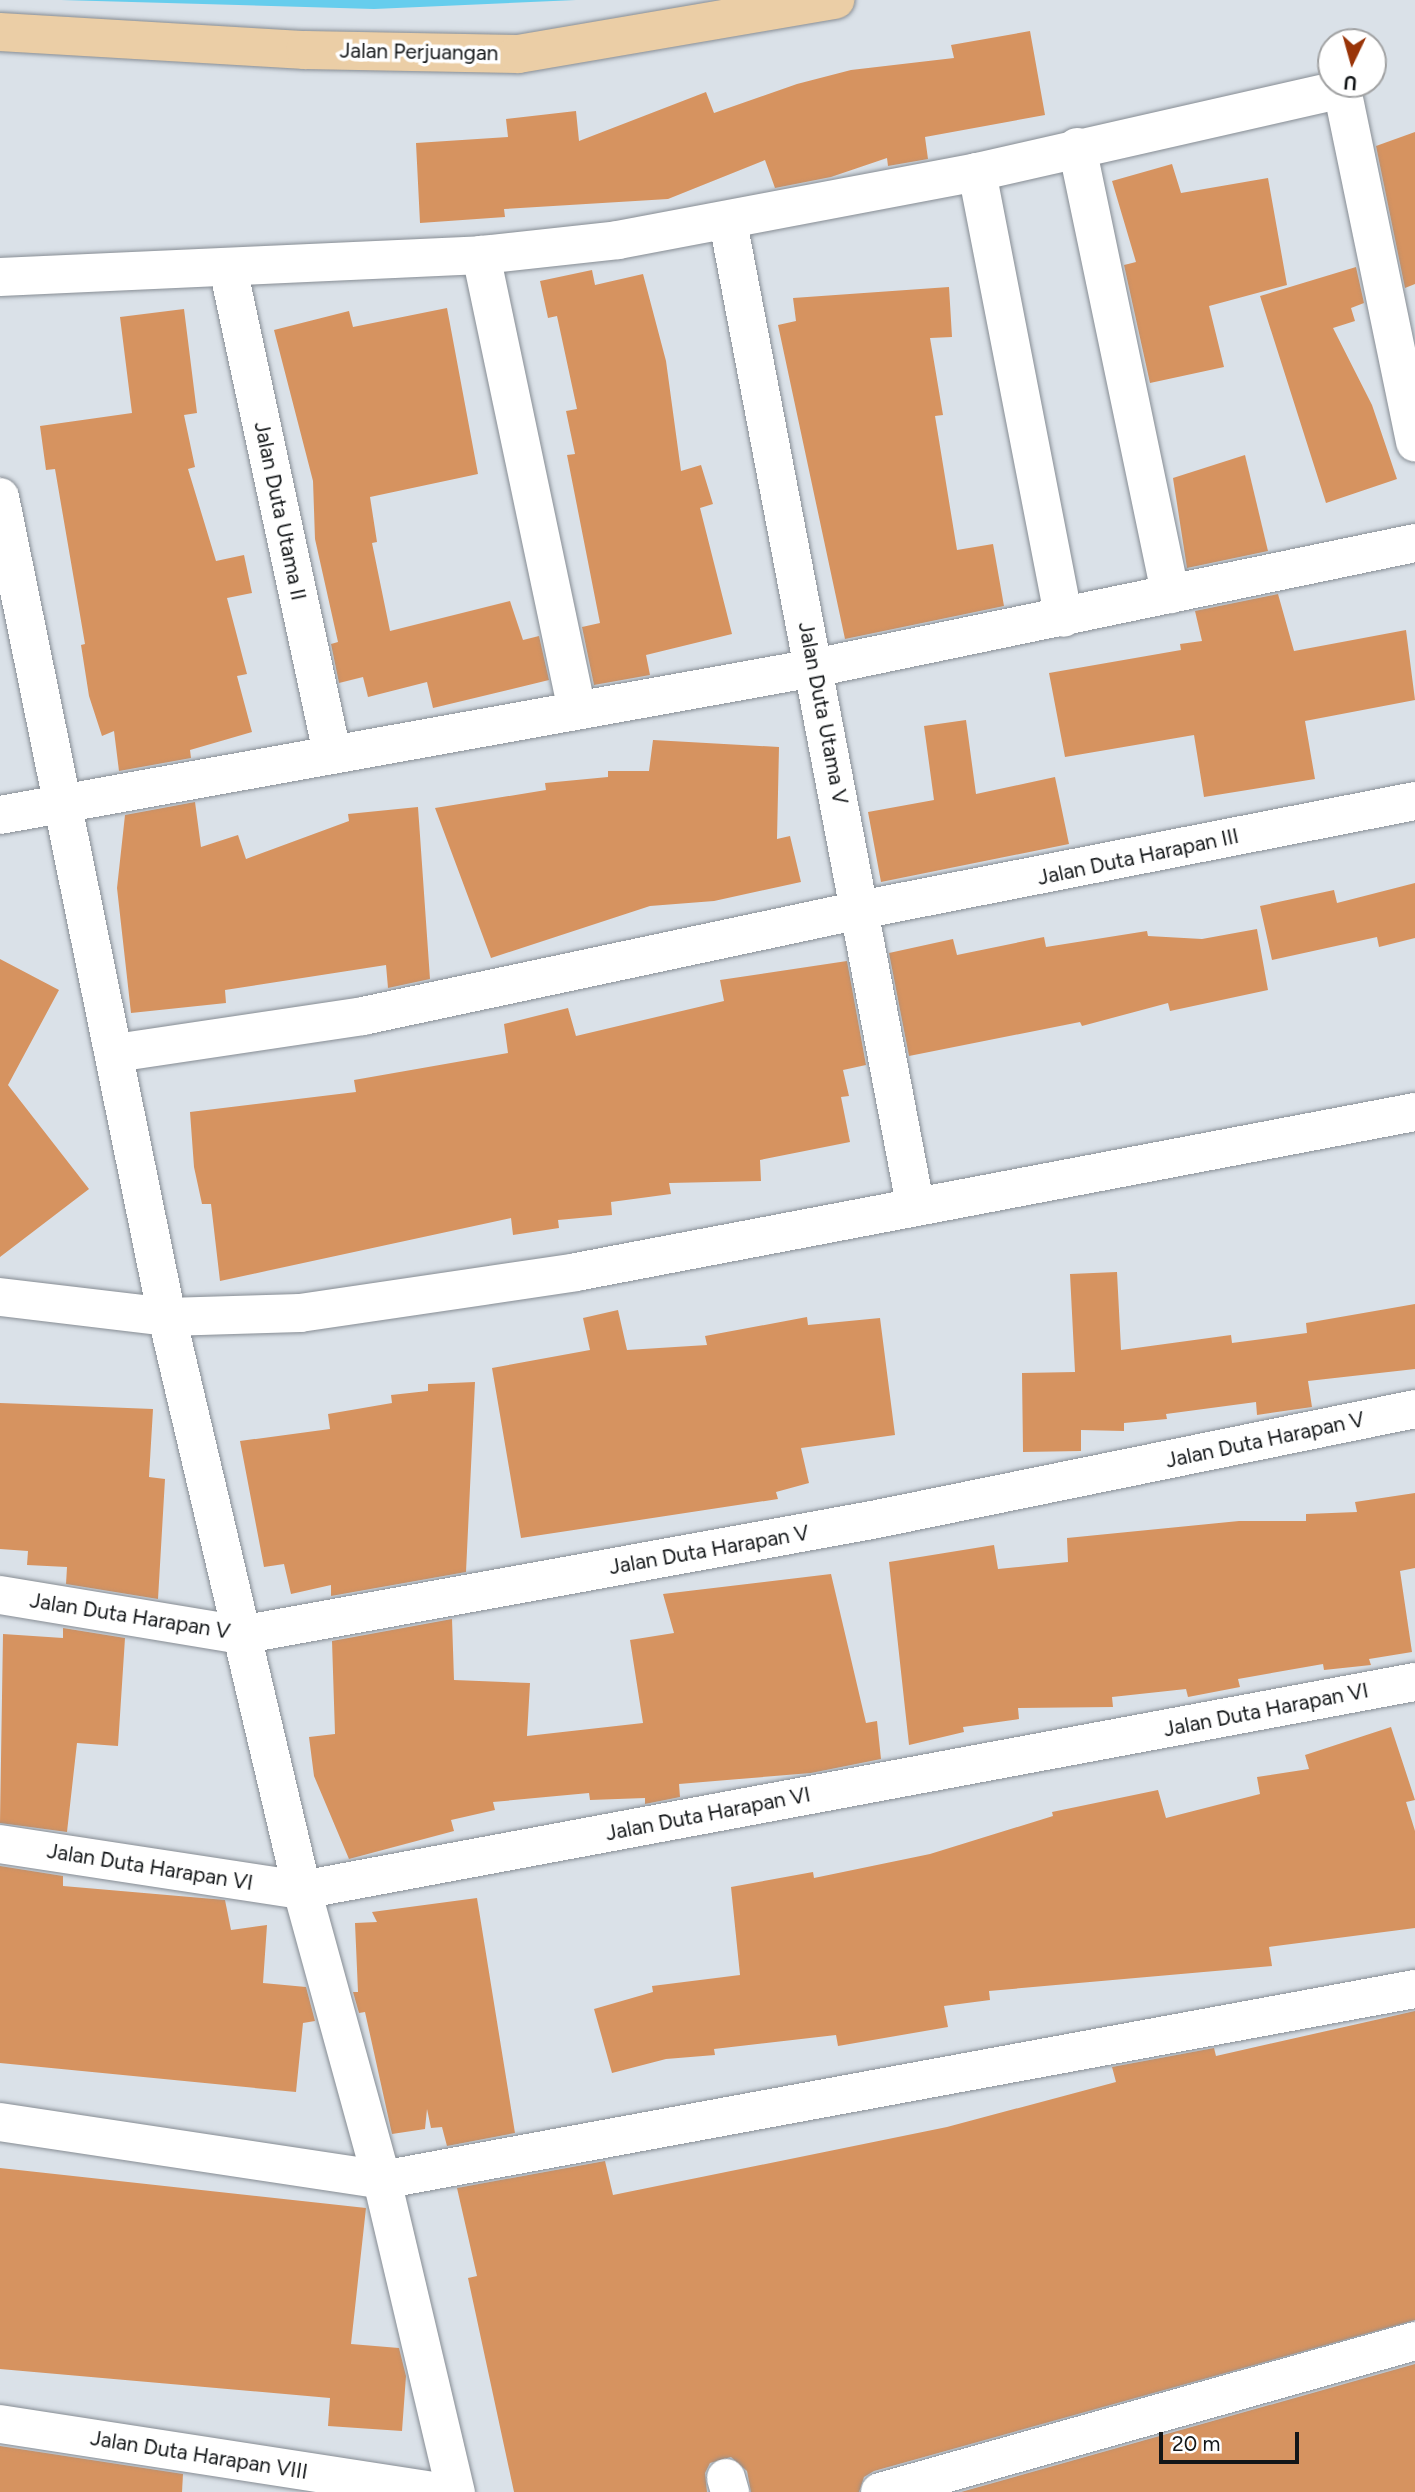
<!DOCTYPE html>
<style>
body{margin:0}
#map{position:relative;width:1415px;height:2492px;overflow:hidden;background:#dae1e8;font-family:Figtree,sans-serif}
div>[style]{position:absolute}
.water>*{inset:0;background:#66cded}
.building>*{inset:0;background:#d69360}
.roads{filter:drop-shadow(0 0 2px #878d94) drop-shadow(0 0 2px #878d94)}
.minor>*{height:38px;margin:-19px;padding:0 19px;transform-origin:19px;border-radius:19px;background:#fff}
.primary>*{height:38px;margin:-19px;padding:0 19px;transform-origin:19px;border-radius:19px;background:#ebcea6}
span{translate:-50% -50%;white-space:nowrap;text-align:center;line-height:1.15;-webkit-text-stroke:7px #fff;paint-order:stroke}
.street-label{font-size:21px;color:#131618}
.north{position:absolute;left:1317px;top:28px;width:70px;height:70px;box-sizing:border-box;background:#fff;border:2px solid #a1a2a3;border-radius:50%;rotate:185deg;font-size:19px;font-weight:700;line-height:28px;text-align:center;color:#131618}
.north::after{content:'';display:block;margin:auto;width:24px;height:32px;background:#993408;clip-path:polygon(50% 0,100% 100%,50% 72%,0 100%)}
.scale{position:absolute;left:1159px;top:2432px;width:140px;height:32px;box-sizing:border-box;border:4px solid #131618;border-top:0;padding-left:9px;font-size:21px;line-height:24px;white-space:nowrap;color:#131618;-webkit-text-stroke:5px #fff;paint-order:stroke}
</style>
<div id="map">
<div class="water">
<div style="clip-path:polygon(61px 0,576px 0,374px 9px)"></div>
</div>
<div class="building">
<div style="clip-path:polygon(1030px 31px,1045px 115px,925px 137px,928px 159px,888px 166px,887px 158px,831px 177px,775px 188px,765px 160px,668px 199px,504px 209px,505px 217px,420px 223px,416px 143px,508px 137px,506px 119px,576px 111px,579px 141px,706px 92px,714px 113px,797px 84px,851px 70px,954px 58px,951px 45px)"></div>
<div style="clip-path:polygon(1415px 132px,1415px 284px,1405px 288px,1376px 146px)"></div>
<div style="clip-path:polygon(1172px 164px,1181px 193px,1268px 178px,1287px 285px,1209px 306px,1224px 367px,1150px 383px,1124px 265px,1136px 262px,1112px 181px)"></div>
<div style="clip-path:polygon(1356px 267px,1364px 303px,1351px 308px,1355px 321px,1333px 328px,1372px 405px,1397px 479px,1326px 503px,1260px 296px)"></div>
<div style="clip-path:polygon(592px 270px,595px 285px,643px 274px,666px 361px,681px 471px,701px 465px,713px 504px,700px 508px,732px 634px,646px 655px,650px 675px,594px 685px,582px 627px,600px 623px,567px 455px,575px 454px,566px 411px,577px 409px,557px 316px,548px 318px,540px 281px)"></div>
<div style="clip-path:polygon(949px 287px,952px 337px,930px 338px,943px 415px,935px 416px,957px 550px,993px 544px,1004px 606px,845px 639px,778px 325px,796px 321px,793px 298px)"></div>
<div style="clip-path:polygon(447px 308px,478px 474px,370px 497px,377px 542px,372px 543px,390px 631px,510px 601px,523px 640px,539px 636px,549px 680px,433px 708px,427px 682px,368px 697px,363px 677px,339px 683px,331px 644px,338px 642px,315px 539px,313px 481px,274px 330px,349px 311px,353px 327px)"></div>
<div style="clip-path:polygon(184px 309px,197px 413px,184px 415px,195px 467px,188px 469px,216px 561px,244px 555px,252px 593px,227px 598px,247px 674px,237px 676px,252px 732px,190px 750px,191px 758px,119px 771px,114px 731px,102px 736px,89px 696px,81px 645px,85px 644px,55px 469px,46px 470px,40px 426px,132px 413px,120px 317px)"></div>
<div style="clip-path:polygon(1245px 455px,1268px 551px,1187px 568px,1173px 478px)"></div>
<div style="clip-path:polygon(1278px 594px,1294px 651px,1406px 630px,1415px 700px,1305px 721px,1315px 779px,1204px 797px,1194px 735px,1065px 757px,1049px 673px,1181px 650px,1180px 644px,1202px 641px,1195px 611px)"></div>
<div style="clip-path:polygon(966px 720px,976px 794px,1055px 777px,1069px 844px,881px 882px,868px 812px,934px 800px,924px 726px)"></div>
<div style="clip-path:polygon(653px 740px,779px 747px,777px 839px,790px 836px,801px 882px,714px 901px,650px 906px,491px 958px,435px 808px,546px 790px,545px 783px,608px 777px,608px 771px,649px 771px)"></div>
<div style="clip-path:polygon(195px 802px,201px 847px,238px 835px,246px 859px,349px 821px,348px 814px,418px 807px,430px 979px,388px 988px,386px 965px,225px 990px,226px 1003px,131px 1013px,117px 888px,125px 815px)"></div>
<div style="clip-path:polygon(1415px 883px,1415px 938px,1379px 947px,1377px 937px,1272px 960px,1260px 906px,1334px 890px,1337px 903px)"></div>
<div style="clip-path:polygon(1257px 929px,1268px 990px,1170px 1011px,1168px 1003px,1082px 1026px,1080px 1022px,909px 1056px,889px 953px,953px 939px,957px 955px,1044px 937px,1046px 947px,1147px 931px,1148px 936px,1202px 939px)"></div>
<div style="clip-path:polygon(0 959px,59px 990px,8px 1085px,89px 1189px,0 1257px)"></div>
<div style="clip-path:polygon(847px 961px,866px 1065px,843px 1070px,849px 1096px,841px 1097px,850px 1142px,760px 1160px,761px 1181px,669px 1183px,671px 1194px,611px 1202px,612px 1215px,558px 1220px,559px 1228px,513px 1235px,511px 1218px,220px 1281px,211px 1204px,202px 1204px,194px 1167px,190px 1112px,356px 1092px,354px 1080px,508px 1053px,504px 1024px,568px 1008px,576px 1036px,724px 1001px,720px 980px)"></div>
<div style="clip-path:polygon(1117px 1272px,1121px 1350px,1231px 1335px,1232px 1343px,1307px 1333px,1306px 1323px,1415px 1304px,1415px 1369px,1308px 1381px,1312px 1407px,1257px 1415px,1256px 1402px,1166px 1414px,1167px 1419px,1124px 1423px,1124px 1431px,1081px 1430px,1081px 1451px,1023px 1452px,1022px 1373px,1075px 1372px,1070px 1274px)"></div>
<div style="clip-path:polygon(618px 1310px,627px 1350px,707px 1345px,705px 1336px,807px 1317px,808px 1325px,880px 1318px,895px 1435px,801px 1448px,809px 1483px,776px 1492px,778px 1499px,521px 1538px,492px 1368px,590px 1350px,583px 1318px)"></div>
<div style="clip-path:polygon(475px 1382px,466px 1572px,331px 1596px,331px 1585px,291px 1594px,284px 1564px,264px 1567px,240px 1441px,330px 1429px,328px 1414px,392px 1403px,391px 1395px,428px 1391px,428px 1384px)"></div>
<div style="clip-path:polygon(0 1403px,153px 1409px,149px 1477px,165px 1479px,158px 1599px,66px 1584px,67px 1567px,27px 1565px,28px 1551px,0 1549px)"></div>
<div style="clip-path:polygon(1415px 1493px,1415px 1568px,1400px 1571px,1412px 1652px,1369px 1659px,1371px 1665px,1324px 1670px,1323px 1664px,1238px 1679px,1240px 1687px,1188px 1697px,1186px 1689px,1112px 1697px,1113px 1707px,1018px 1708px,1019px 1719px,963px 1727px,964px 1732px,909px 1745px,889px 1562px,994px 1545px,998px 1569px,1068px 1562px,1067px 1538px,1239px 1521px,1306px 1521px,1306px 1514px,1357px 1512px,1355px 1502px)"></div>
<div style="clip-path:polygon(831px 1574px,866px 1723px,877px 1721px,881px 1759px,811px 1773px,679px 1784px,680px 1797px,645px 1804px,645px 1798px,590px 1800px,589px 1793px,493px 1802px,495px 1810px,451px 1820px,454px 1831px,349px 1859px,314px 1776px,309px 1737px,335px 1734px,332px 1641px,452px 1619px,454px 1680px,530px 1683px,527px 1736px,643px 1723px,630px 1640px,674px 1633px,663px 1594px)"></div>
<div style="clip-path:polygon(63px 1628px,125px 1638px,118px 1746px,77px 1743px,67px 1832px,0 1823px,3px 1634px,63px 1638px)"></div>
<div style="clip-path:polygon(1391px 1727px,1415px 1800px,1406px 1802px,1415px 1831px,1415px 1928px,1269px 1947px,1272px 1966px,989px 1991px,990px 2000px,944px 2006px,948px 2027px,838px 2046px,836px 2035px,714px 2049px,715px 2055px,666px 2059px,612px 2073px,594px 2009px,653px 1992px,652px 1986px,740px 1975px,731px 1887px,813px 1872px,814px 1878px,930px 1854px,1053px 1816px,1052px 1812px,1158px 1790px,1166px 1818px,1260px 1794px,1257px 1777px,1309px 1769px,1305px 1755px)"></div>
<div style="clip-path:polygon(0 1866px,63px 1876px,63px 1886px,225px 1900px,231px 1930px,267px 1925px,263px 1983px,306px 1987px,315px 2021px,303px 2023px,296px 2092px,0 2063px)"></div>
<div style="clip-path:polygon(477px 1898px,515px 2133px,447px 2146px,442px 2127px,431px 2128px,427px 2109px,425px 2129px,392px 2134px,365px 2012px,359px 2013px,353px 1992px,358px 1992px,355px 1923px,377px 1922px,372px 1912px)"></div>
<div style="clip-path:polygon(1415px 2011px,1415px 2320px,874px 2471px,864px 2477px,859px 2492px,751px 2492px,747px 2471px,731px 2457px,710px 2463px,705px 2473px,707px 2492px,514px 2492px,468px 2278px,477px 2276px,457px 2188px,605px 2161px,613px 2195px,947px 2127px,1116px 2082px,1112px 2067px,1214px 2048px,1216px 2056px)"></div>
<div style="clip-path:polygon(0 2168px,366px 2208px,351px 2344px,399px 2348px,406px 2376px,402px 2431px,328px 2426px,330px 2398px,0 2369px)"></div>
<div style="clip-path:polygon(1415px 2364px,1415px 2492px,961px 2492px)"></div>
<div style="clip-path:polygon(0 2446px,183px 2474px,182px 2492px,0 2492px)"></div>
</div>
<div class="roads">
<div class="minor">
<div style="left:1077px;top:147px;width:457px;rotate:78.2deg"></div>
<div style="left:977px;top:172px;width:454px;rotate:79deg"></div>
<div style="left:728px;top:222px;width:1000px;rotate:79.22deg"></div>
<div style="left:481px;top:255px;width:464px;rotate:78.1deg"></div>
<div style="left:228px;top:268px;width:497px;rotate:77.9deg"></div>
<div style="left:0;top:277px;width:482px;rotate:-2.6deg"></div>
<div style="left:481px;top:255px;width:138px;rotate:-6.2deg"></div>
<div style="left:618px;top:240px;width:365px;rotate:-10.7deg"></div>
<div style="left:977px;top:172px;width:374px;rotate:-12.8deg"></div>
<div style="left:1342px;top:89px;width:361px;rotate:78.3deg"></div>
<div style="left:0;top:497px;width:837px;rotate:78.49deg"></div>
<div style="left:167px;top:1317px;width:589px;rotate:76.74deg"></div>
<div style="left:302px;top:1890px;width:301px;rotate:74.6deg"></div>
<div style="left:382px;top:2180px;width:321px;rotate:76.7deg"></div>
<div style="left:0;top:815px;width:827px;rotate:-10.24deg"></div>
<div style="left:814px;top:668px;width:614px;rotate:-11.75deg"></div>
<div style="left:116px;top:1053px;width:250px;rotate:-8.5deg"></div>
<div style="left:363px;top:1016px;width:508px;rotate:-12.04deg"></div>
<div style="left:860px;top:910px;width:566px;rotate:-11.11deg"></div>
<div style="left:0;top:1297px;width:168px;rotate:6.8deg"></div>
<div style="left:167px;top:1317px;width:133px;rotate:-1.7deg"></div>
<div style="left:300px;top:1313px;width:279px;rotate:-8.4deg"></div>
<div style="left:576px;top:1272px;width:854px;rotate:-10.8deg"></div>
<div style="left:0;top:1595px;width:244px;rotate:9.4deg"></div>
<div style="left:241px;top:1635px;width:641px;rotate:-10.33deg"></div>
<div style="left:872px;top:1520px;width:554px;rotate:-11.55deg"></div>
<div style="left:0;top:1844px;width:305px;rotate:8.7deg"></div>
<div style="left:302px;top:1890px;width:1132px;rotate:-10.59deg"></div>
<div style="left:0;top:2122px;width:386px;rotate:8.6deg"></div>
<div style="left:382px;top:2180px;width:1051px;rotate:-10.48deg"></div>
<div style="left:0;top:2424px;width:444px;rotate:8.8deg"></div>
<div style="left:726px;top:2478px;width:15px;rotate:74deg"></div>
<div style="left:880px;top:2492px;width:556px;rotate:-15.76deg"></div>
</div>
<div class="primary">
<div style="left:0;top:32px;width:306px;rotate:3.4deg"></div>
<div style="left:305px;top:50px;width:213px;rotate:1.1deg"></div>
<div style="left:518px;top:54px;width:322px;rotate:-9.7deg"></div>
</div>
</div>
<div class="street-label">
<span style="left:419px;top:52px;rotate:1deg">Jalan Perjuangan</span>
<span style="left:280px;top:511px;rotate:78deg">Jalan Duta Utama II</span>
<span style="left:823px;top:713px;rotate:79deg">Jalan Duta Utama V</span>
<span style="left:1138px;top:857px;rotate:-12deg">Jalan Duta Harapan III</span>
<span style="left:1265px;top:1440px;rotate:-12deg">Jalan Duta Harapan V</span>
<span style="left:709px;top:1550px;rotate:-10deg">Jalan Duta Harapan V</span>
<span style="left:130px;top:1616px;rotate:9deg">Jalan Duta Harapan V</span>
<span style="left:1266px;top:1710px;rotate:-11deg">Jalan Duta Harapan VI</span>
<span style="left:708px;top:1814px;rotate:-11deg">Jalan Duta Harapan VI</span>
<span style="left:150px;top:1867px;rotate:9deg">Jalan Duta Harapan VI</span>
<span style="left:199px;top:2455px;rotate:9deg">Jalan Duta Harapan VIII</span>
</div>
<div class="north">U</div>
<div class="scale">20 m</div>
</div>
